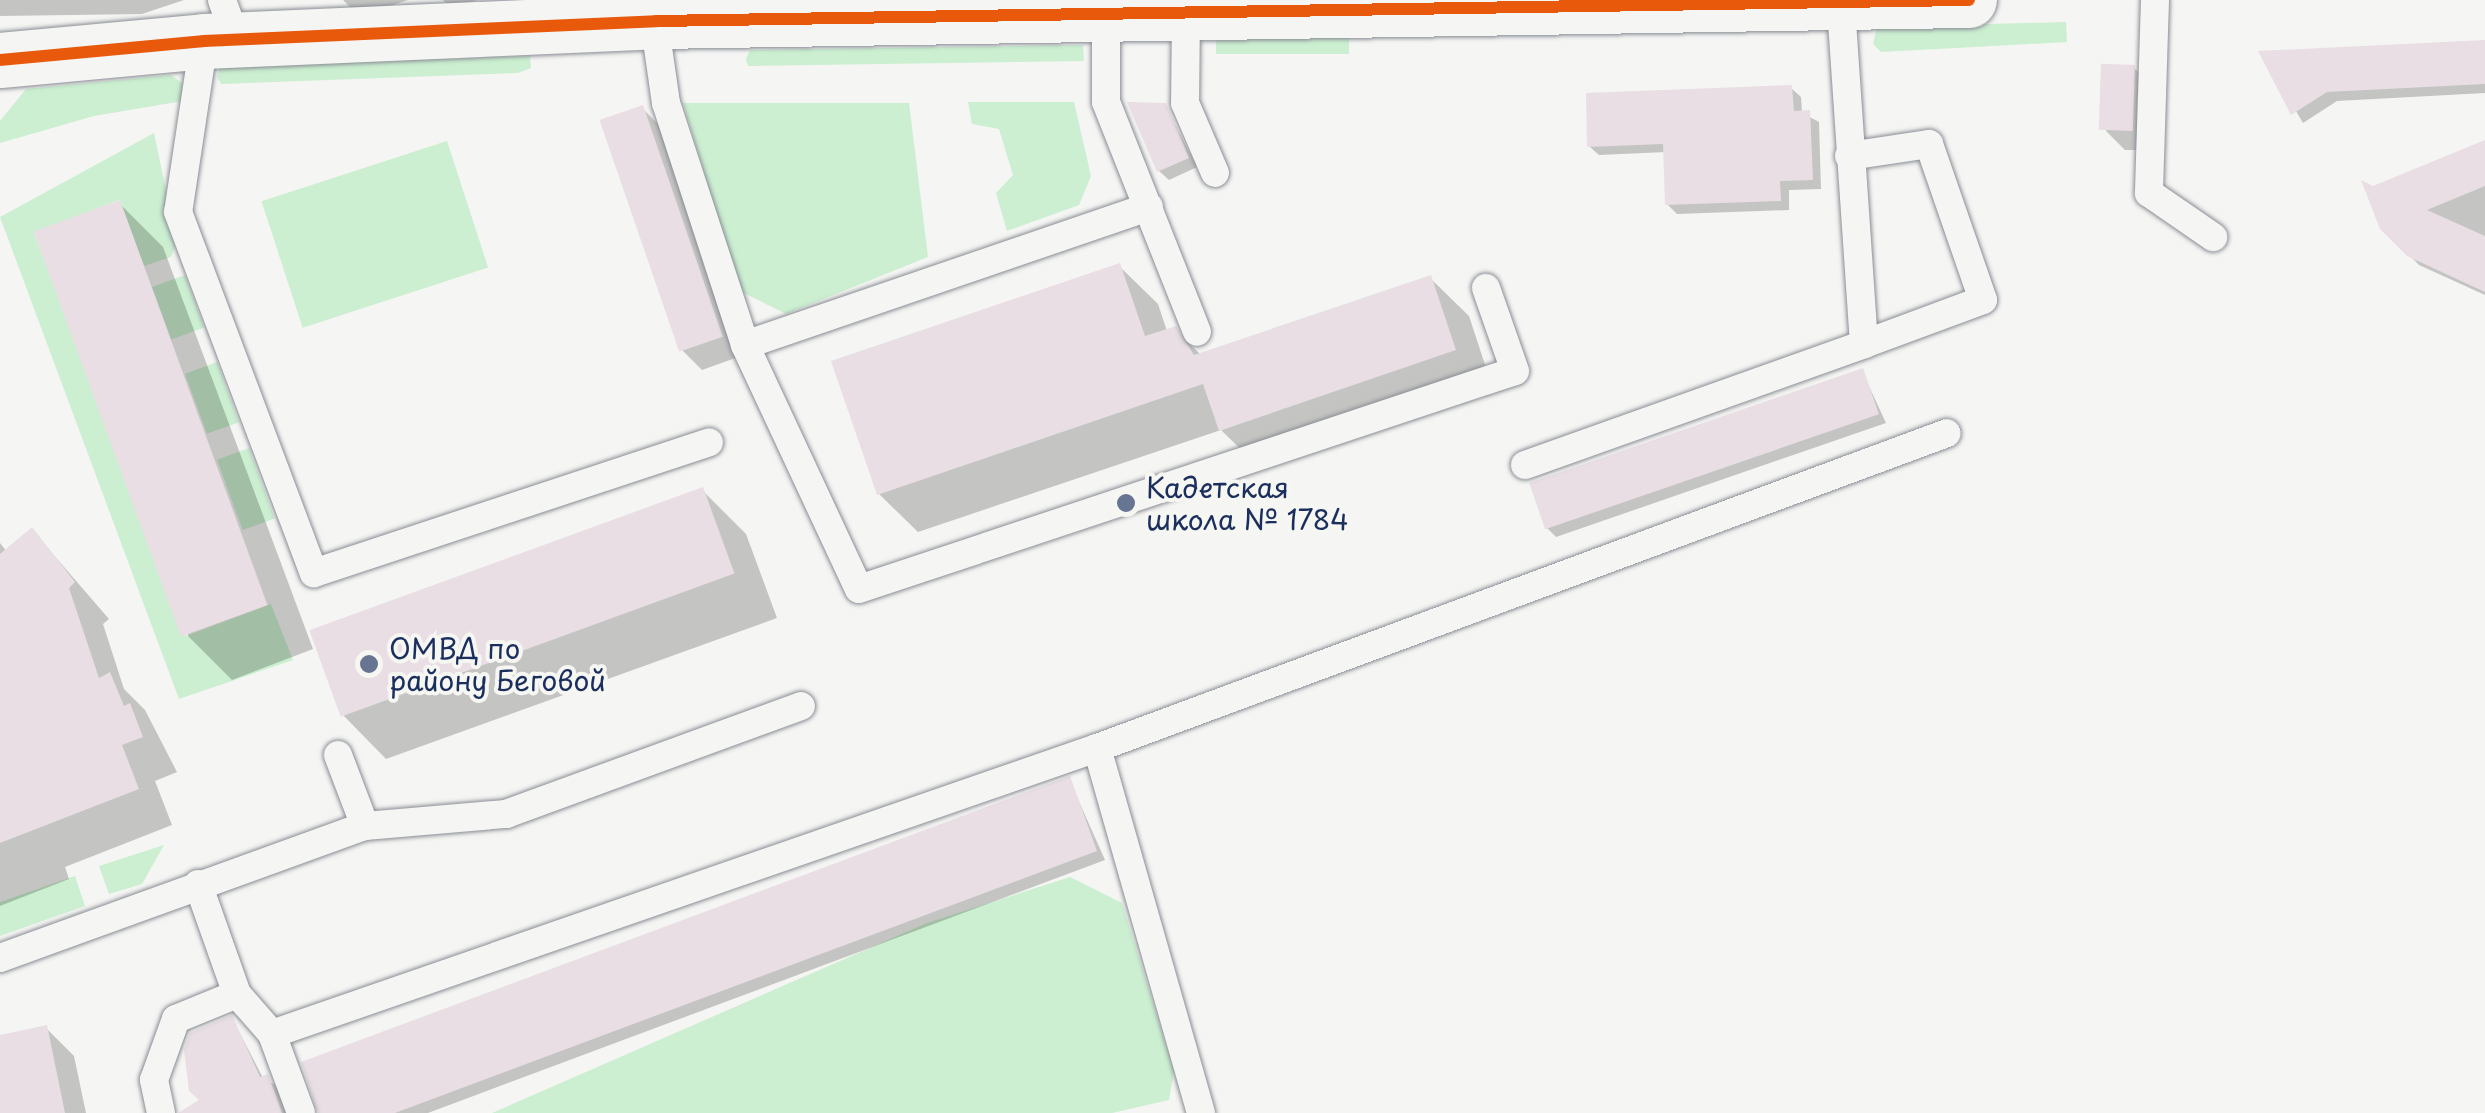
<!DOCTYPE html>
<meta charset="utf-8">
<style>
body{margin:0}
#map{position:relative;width:2485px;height:1113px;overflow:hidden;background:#f5f5f3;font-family:"Playpen Sans",sans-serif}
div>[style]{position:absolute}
.green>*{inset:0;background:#cbefd0;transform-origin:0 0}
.shadow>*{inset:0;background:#0003}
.building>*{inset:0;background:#e8dee4;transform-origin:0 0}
.roads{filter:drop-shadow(0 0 2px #898d95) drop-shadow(0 0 2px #898d95)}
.service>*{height:28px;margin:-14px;padding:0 14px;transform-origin:14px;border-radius:14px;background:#f5f5f3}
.minor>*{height:55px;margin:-27.5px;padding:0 27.5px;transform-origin:27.5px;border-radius:27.5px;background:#f5f5f3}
.cycleway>*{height:12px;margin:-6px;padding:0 6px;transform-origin:6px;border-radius:6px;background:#e8590c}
.dots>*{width:28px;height:28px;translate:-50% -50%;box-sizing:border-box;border:5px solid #f6f6f2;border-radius:50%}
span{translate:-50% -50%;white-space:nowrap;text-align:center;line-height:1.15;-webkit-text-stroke:8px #f6f6f2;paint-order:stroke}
.poi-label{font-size:28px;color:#1b2f5e}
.left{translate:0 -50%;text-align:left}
</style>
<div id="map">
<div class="green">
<div style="clip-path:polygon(2066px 22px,2067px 42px,1881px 52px,1873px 44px,1877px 27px)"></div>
<div style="left:1349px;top:38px;width:16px;height:133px;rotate:90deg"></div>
<div style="clip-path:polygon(1083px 45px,1084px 61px,748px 66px,746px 59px,750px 50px)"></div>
<div style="clip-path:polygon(530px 56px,531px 68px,518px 73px,221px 84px,217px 77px,220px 66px)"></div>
<div style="clip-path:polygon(171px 75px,182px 83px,183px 101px,94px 116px,0 143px,0 121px,26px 89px)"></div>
<div style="clip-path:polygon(968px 102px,1074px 102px,1091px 176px,1079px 205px,1007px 231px,996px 193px,1013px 175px,999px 129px,972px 124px)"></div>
<div style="clip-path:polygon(683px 103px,909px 103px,928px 257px,786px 314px,740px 291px)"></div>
<div style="clip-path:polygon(154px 133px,177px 242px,171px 257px,144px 266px,119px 200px,34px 233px,186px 636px,271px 604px,293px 660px,179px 699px,0 217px)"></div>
<div style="left:447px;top:141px;width:133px;height:195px;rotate:72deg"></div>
<div style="left:185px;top:275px;width:56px;height:35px;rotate:70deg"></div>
<div style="left:217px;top:362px;width:64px;height:34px;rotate:70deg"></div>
<div style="left:249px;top:448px;width:75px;height:34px;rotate:70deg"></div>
<div style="clip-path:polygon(164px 845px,142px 884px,109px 894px,99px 866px)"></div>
<div style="clip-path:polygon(75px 876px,85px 906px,0 936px,0 902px)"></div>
<div style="clip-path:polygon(1070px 877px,1122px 903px,1174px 1071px,1169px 1100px,1112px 1113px,492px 1113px,927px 923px)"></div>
</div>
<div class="shadow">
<div style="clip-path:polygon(0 0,184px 0,142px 14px,0 16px)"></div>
<div style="clip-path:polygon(343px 0,408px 0,359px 16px)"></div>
<div style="clip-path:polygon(443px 0,477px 0,451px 8px)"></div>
<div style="clip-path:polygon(2485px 43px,2485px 93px,2337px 101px,2303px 123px,2262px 53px)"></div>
<div style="clip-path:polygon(2134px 68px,2154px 87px,2152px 150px,2125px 150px,2106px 131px)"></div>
<div style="clip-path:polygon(1791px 88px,1801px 97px,1802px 113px,1819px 122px,1821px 189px,1789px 190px,1789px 210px,1677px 214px,1667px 204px,1666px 152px,1599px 155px,1589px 146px)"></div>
<div style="clip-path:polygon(1165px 105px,1197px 167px,1169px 180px,1159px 171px)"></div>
<div style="clip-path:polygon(642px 108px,661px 127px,741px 356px,702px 370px,683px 351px)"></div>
<div style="clip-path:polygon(2485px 143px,2485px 295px,2419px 265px,2382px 227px)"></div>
<div style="clip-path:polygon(119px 203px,163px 247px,313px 649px,232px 680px,188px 636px)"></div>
<div style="clip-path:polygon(1119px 266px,1158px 304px,1167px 331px,1175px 329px,1201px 355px,1430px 278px,1469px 316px,1493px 389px,1260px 468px,1221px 430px,918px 532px,879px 494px)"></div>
<div style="clip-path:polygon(1862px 371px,1886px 423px,1556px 537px,1546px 527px)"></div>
<div style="clip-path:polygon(702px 490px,746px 534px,777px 618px,386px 759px,342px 714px)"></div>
<div style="clip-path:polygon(32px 530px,109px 619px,103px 624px,124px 689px,145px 710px,177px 772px,155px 781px,172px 825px,65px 867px,69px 879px,0 906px,0 543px,7px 552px)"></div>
<div style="clip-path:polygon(1069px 779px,1105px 860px,428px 1113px,320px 1113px)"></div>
<div style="clip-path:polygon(232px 1018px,263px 1078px,277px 1086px,287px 1113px,217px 1113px)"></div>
<div style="clip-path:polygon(46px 1028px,74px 1056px,86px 1113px,0 1113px,0 1038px)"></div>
</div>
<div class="building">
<div style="clip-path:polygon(2485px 40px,2485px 84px,2327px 92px,2291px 115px,2258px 51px)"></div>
<div style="left:2135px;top:65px;width:66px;height:34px;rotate:92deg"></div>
<div style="clip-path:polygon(1792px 85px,1794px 111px,1810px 110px,1813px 180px,1780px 181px,1781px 201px,1665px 205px,1663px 144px,1587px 147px,1586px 93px)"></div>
<div style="clip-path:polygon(1127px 102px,1166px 103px,1189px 158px,1157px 172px)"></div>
<div style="left:643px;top:105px;width:245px;height:46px;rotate:71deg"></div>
<div style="clip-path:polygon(2485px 140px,2485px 186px,2427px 210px,2485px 236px,2485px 292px,2407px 256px,2380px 229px,2361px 180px,2373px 186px)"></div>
<div style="left:120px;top:200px;width:431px;height:92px;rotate:70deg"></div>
<div style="clip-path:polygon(1120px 263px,1145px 336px,1176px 326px,1194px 355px,1431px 275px,1456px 350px,1219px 431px,1203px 384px,877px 495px,831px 361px)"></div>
<div style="left:1863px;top:368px;width:49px;height:353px;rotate:71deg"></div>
<div style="left:703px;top:487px;width:92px;height:419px;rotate:70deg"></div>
<div style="clip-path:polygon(32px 527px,75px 582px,69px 588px,99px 678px,110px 672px,124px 706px,130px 703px,143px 737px,122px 745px,139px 789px,0 843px,0 554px)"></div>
<div style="clip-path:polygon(1070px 776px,1097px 851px,395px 1113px,318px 1113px,301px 1062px)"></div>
<div style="clip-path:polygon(232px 1015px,260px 1077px,268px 1074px,282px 1113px,178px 1113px,199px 1100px,189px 1091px,184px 1050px,190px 1033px)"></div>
<div style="clip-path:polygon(47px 1025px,65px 1113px,0 1113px,0 1035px)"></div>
</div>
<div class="roads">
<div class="service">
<div style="left:222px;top:0;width:41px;rotate:70.3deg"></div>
<div style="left:2155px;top:0;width:193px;rotate:91.8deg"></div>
<div style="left:2149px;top:193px;width:78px;rotate:34.5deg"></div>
<div style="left:653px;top:13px;width:91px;rotate:81.8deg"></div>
<div style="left:666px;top:103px;width:255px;rotate:71.9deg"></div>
<div style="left:745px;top:345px;width:269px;rotate:65deg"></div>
<div style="left:859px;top:589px;width:691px;rotate:-18.38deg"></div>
<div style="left:1515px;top:371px;width:88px;rotate:-109.3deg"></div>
<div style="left:1186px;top:14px;width:89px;rotate:90.6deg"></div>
<div style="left:1185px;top:103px;width:76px;rotate:66.8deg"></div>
<div style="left:1106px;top:15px;width:87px;rotate:90deg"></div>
<div style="left:1106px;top:102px;width:247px;rotate:68.4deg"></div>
<div style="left:204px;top:41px;width:173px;rotate:98.6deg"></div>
<div style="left:178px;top:212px;width:386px;rotate:69.4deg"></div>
<div style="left:314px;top:573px;width:416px;rotate:-18.3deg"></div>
<div style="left:1849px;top:156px;width:81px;rotate:-8.5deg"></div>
<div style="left:1929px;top:144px;width:165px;rotate:70.9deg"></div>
<div style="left:1983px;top:300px;width:127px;rotate:159.7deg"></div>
<div style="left:745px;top:345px;width:427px;rotate:-18.9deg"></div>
<div style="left:1525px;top:465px;width:360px;rotate:-19.6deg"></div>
<div style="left:1864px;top:344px;width:342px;rotate:-93.9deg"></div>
<div style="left:1097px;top:748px;width:380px;rotate:74.1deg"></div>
<div style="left:338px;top:755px;width:76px;rotate:69.2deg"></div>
<div style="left:198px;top:884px;width:117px;rotate:70.5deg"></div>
<div style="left:237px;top:994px;width:53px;rotate:48.8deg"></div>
<div style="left:272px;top:1034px;width:873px;rotate:-19.12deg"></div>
<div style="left:1097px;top:748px;width:906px;rotate:-20.33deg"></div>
<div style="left:0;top:958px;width:388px;rotate:-19.9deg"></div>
<div style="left:365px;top:826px;width:142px;rotate:-4.9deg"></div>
<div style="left:506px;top:814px;width:314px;rotate:-20.1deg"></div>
<div style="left:272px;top:1034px;width:84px;rotate:69.8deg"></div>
<div style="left:161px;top:1113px;width:34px;rotate:-102deg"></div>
<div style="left:154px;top:1080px;width:65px;rotate:-70.2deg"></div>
<div style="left:176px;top:1019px;width:66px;rotate:-22.3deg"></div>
</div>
<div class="minor">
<div style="left:0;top:60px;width:205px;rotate:-5.3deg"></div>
<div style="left:204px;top:41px;width:452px;rotate:-2.5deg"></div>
<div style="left:656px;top:21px;width:1313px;rotate:-0.92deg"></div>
</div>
</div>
<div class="cycleway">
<div style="left:0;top:60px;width:205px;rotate:-5.3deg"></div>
<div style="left:204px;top:41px;width:452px;rotate:-2.5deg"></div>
<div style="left:656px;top:21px;width:1313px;rotate:-0.92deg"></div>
</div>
<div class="dots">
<div style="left:1126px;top:503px;background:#677492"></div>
<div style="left:369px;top:664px;background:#677492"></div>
</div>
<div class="poi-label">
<span class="left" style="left:1146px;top:503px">Кадетская<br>школа № 1784</span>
<span class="left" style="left:389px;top:664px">ОМВД по<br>району Беговой</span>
</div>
</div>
